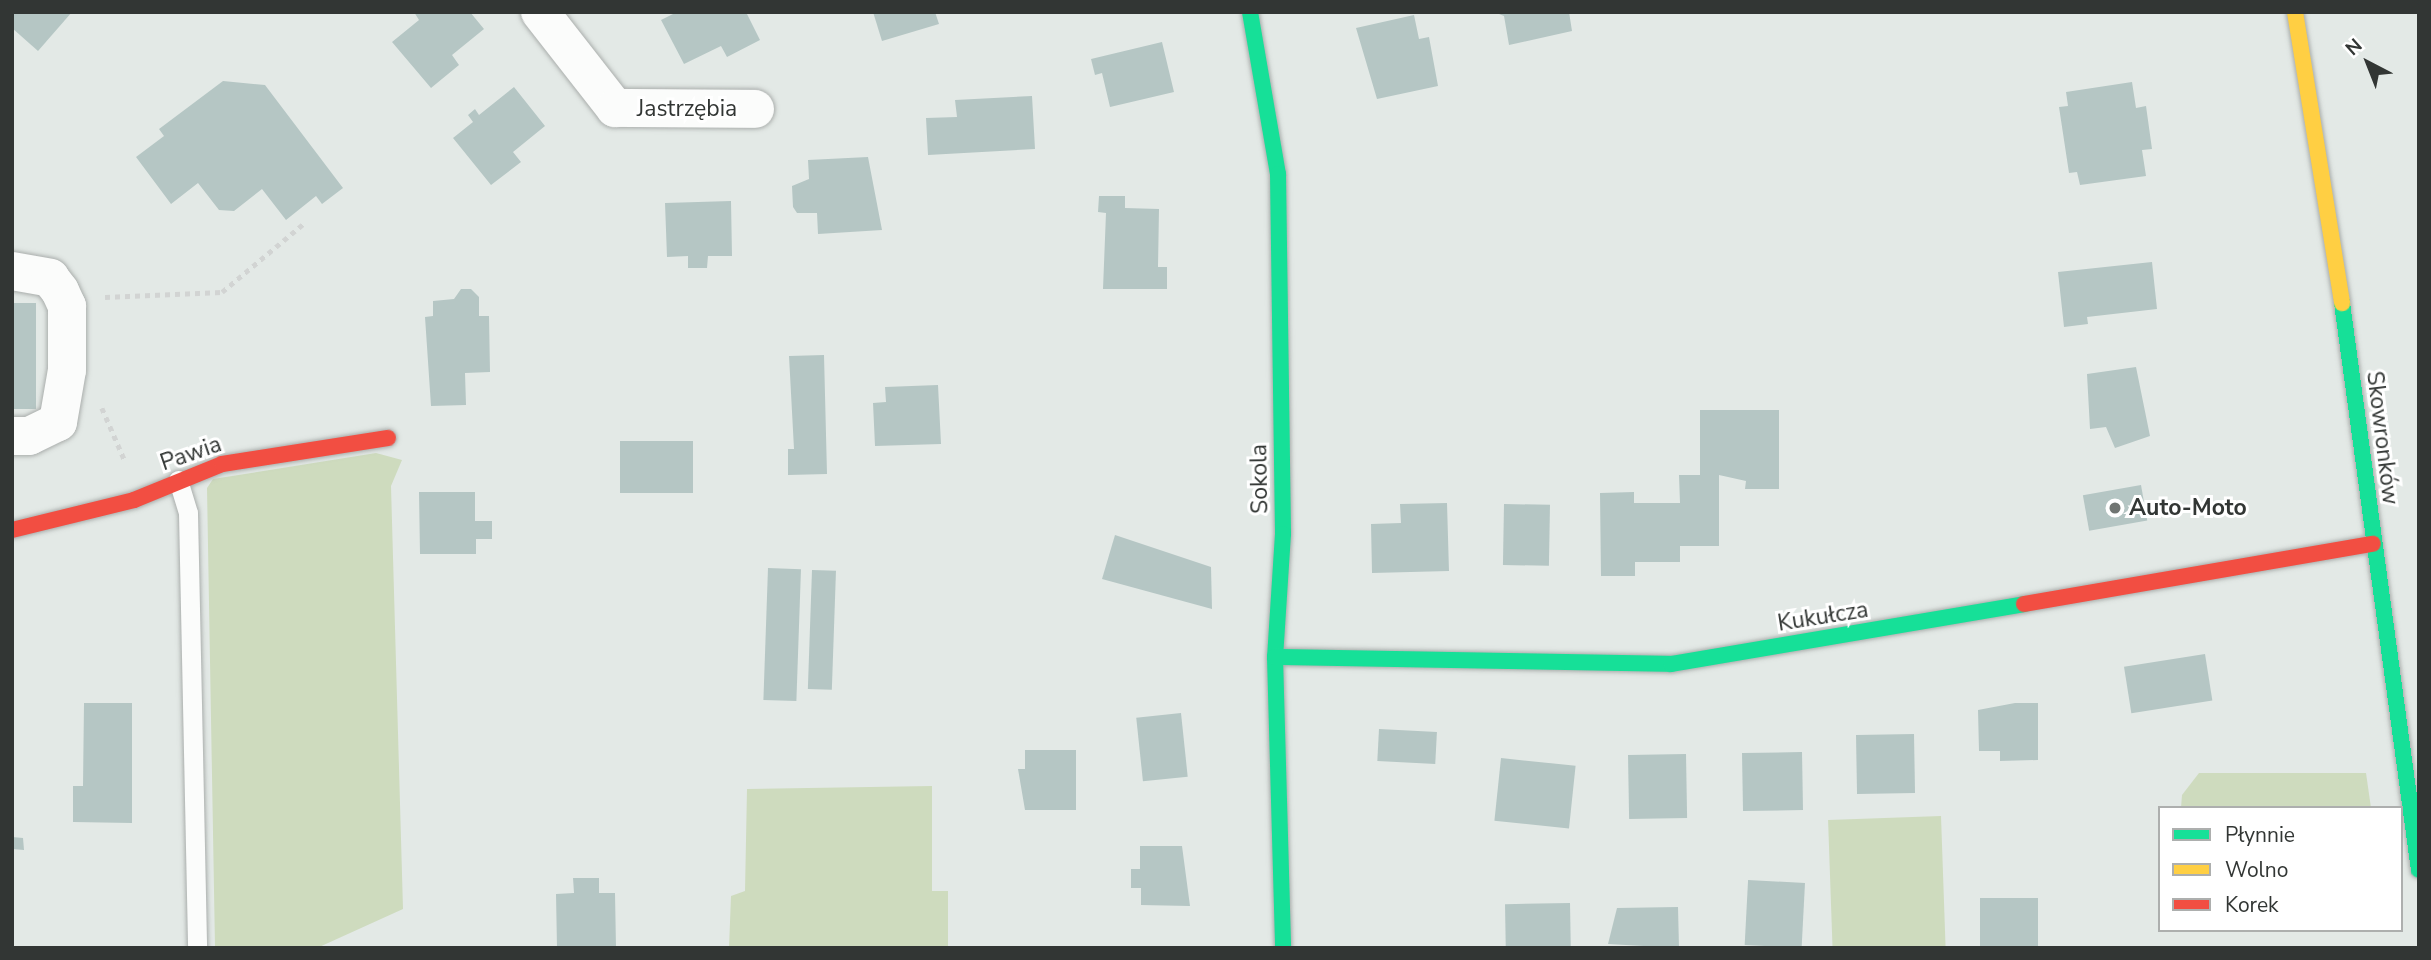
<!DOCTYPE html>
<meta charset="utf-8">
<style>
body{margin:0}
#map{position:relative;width:2431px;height:960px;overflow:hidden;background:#e3e9e6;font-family:"Nunito Sans",sans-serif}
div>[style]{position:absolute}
.green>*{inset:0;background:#cedbbe;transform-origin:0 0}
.building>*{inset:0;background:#b5c6c4;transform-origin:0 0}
.path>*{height:4.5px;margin-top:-2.25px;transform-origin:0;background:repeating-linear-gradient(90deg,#d2d4d3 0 5px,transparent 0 10px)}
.roads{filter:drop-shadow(0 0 2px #aaaeac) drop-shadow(0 0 2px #aaaeac)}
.lane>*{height:19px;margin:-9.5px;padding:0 9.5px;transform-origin:9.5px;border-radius:9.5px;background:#fbfcfb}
.street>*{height:38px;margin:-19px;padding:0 19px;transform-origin:19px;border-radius:19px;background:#fbfcfb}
.fast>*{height:16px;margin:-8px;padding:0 8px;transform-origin:8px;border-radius:8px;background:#16e098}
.slow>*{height:16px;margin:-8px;padding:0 8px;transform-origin:8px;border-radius:8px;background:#ffcf43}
.jam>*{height:16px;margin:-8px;padding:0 8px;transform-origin:8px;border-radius:8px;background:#f24e42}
.dots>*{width:19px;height:19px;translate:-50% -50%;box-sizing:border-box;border:4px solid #fff;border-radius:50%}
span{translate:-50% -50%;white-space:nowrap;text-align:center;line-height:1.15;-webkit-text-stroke:6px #fff;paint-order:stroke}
.street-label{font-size:23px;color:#323634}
.poi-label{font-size:23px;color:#323634;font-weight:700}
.left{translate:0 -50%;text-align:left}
.frame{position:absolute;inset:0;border:14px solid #323634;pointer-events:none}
.legend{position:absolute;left:2158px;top:806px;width:245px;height:126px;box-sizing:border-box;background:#fff;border:2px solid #adafae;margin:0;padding:9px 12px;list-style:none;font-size:21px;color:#323634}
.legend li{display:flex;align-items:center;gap:14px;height:35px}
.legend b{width:35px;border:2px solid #adafae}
.north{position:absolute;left:2333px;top:28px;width:70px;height:70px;-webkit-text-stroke:5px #fff;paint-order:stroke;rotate:318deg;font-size:19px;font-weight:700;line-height:28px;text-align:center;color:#323634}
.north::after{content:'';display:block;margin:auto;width:24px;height:32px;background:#323634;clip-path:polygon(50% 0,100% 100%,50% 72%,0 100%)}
</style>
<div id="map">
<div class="green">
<div style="clip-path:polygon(376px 453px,402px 460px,391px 486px,403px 909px,317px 948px,215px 948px,207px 488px,213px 479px)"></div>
<div style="clip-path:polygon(2199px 773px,2366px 773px,2371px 808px,2181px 808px,2182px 795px)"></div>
<div style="clip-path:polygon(932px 786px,932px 891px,948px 891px,948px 948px,729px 948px,731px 896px,745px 891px,747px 789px)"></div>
<div style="left:1941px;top:816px;width:132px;height:113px;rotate:88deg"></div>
</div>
<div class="building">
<div style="clip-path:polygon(12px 12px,72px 12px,38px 51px,12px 28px)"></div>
<div style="clip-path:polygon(414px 12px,470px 12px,484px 29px,452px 55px,459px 65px,431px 88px,392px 42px,419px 20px)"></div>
<div style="clip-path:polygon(677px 12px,746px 12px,760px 40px,727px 57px,721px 46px,684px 64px,661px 20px)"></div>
<div style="clip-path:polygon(873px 12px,935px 12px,939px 24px,882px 41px)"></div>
<div style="clip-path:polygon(1494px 12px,1569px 12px,1572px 31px,1509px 45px,1504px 16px)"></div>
<div style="clip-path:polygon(1414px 15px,1419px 39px,1429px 37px,1438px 86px,1377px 99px,1356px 28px)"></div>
<div style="clip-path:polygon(1162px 42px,1174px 92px,1110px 107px,1102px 73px,1095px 75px,1091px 59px)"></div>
<div style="clip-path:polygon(223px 81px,265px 85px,343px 188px,322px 204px,316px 196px,286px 220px,262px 189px,234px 211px,219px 210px,198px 183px,171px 204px,136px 157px,164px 136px,159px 129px)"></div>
<div style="clip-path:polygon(2132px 82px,2136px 108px,2146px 106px,2152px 149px,2142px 150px,2146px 176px,2080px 185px,2077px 172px,2069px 173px,2059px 107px,2068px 106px,2066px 92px)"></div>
<div style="clip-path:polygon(514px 87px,545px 126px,513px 152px,521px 162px,491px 185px,453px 138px,473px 122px,468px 115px,475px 109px,479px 115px)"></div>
<div style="clip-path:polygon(1032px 96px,1035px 149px,928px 155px,926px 118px,957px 117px,955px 100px)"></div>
<div style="clip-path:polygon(868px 157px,882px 230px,818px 234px,817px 213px,797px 213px,793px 207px,792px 186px,809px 179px,808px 160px)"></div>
<div style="clip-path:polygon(1099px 196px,1125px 196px,1125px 208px,1159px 209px,1158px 267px,1167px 267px,1167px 289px,1103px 289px,1106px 213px,1098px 212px)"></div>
<div style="clip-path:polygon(731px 201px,732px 256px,708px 256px,707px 268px,688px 268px,688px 256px,667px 257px,665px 203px)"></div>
<div style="clip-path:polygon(2152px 262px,2157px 309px,2087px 317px,2088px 324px,2064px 327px,2058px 272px)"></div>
<div style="clip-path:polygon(461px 289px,471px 289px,479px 297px,479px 316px,489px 316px,490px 372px,465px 373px,466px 405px,431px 406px,425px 317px,433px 316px,433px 301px,454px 299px)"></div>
<div style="left:36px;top:303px;width:106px;height:24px;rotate:90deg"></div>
<div style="clip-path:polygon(824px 355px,827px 474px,788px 475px,788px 449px,794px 449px,789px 356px)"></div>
<div style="clip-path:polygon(2136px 367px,2150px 436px,2115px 448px,2106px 427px,2090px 429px,2087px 374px)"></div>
<div style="clip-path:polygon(938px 385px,941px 444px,875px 446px,873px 403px,886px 402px,885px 387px)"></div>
<div style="clip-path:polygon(1700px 410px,1779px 410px,1779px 489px,1745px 489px,1746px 481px,1719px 475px,1719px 546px,1680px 546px,1680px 562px,1635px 562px,1635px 576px,1601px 576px,1600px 493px,1634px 492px,1634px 503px,1680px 503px,1679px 475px,1700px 475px)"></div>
<div style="left:620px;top:441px;width:73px;height:52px"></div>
<div style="left:2141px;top:485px;width:36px;height:59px;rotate:80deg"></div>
<div style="clip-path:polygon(419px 492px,475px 492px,475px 521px,492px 521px,492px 539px,476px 539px,476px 554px,420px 554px)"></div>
<div style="clip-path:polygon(1447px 503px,1449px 571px,1372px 573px,1371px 524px,1401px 523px,1400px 504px)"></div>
<div style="left:1504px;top:504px;width:46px;height:61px;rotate:1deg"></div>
<div style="clip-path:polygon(1115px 535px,1211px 567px,1212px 609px,1102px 579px)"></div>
<div style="left:768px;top:568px;width:33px;height:132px;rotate:2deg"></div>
<div style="left:812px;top:570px;width:24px;height:119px;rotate:2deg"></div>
<div style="left:2205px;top:654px;width:47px;height:82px;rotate:81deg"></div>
<div style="clip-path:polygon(84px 703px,132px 703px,132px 823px,73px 822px,73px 786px,83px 786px)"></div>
<div style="clip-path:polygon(2015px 703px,2038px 703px,2038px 760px,2000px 761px,2000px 751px,1979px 751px,1978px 710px)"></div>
<div style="left:1181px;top:713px;width:64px;height:45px;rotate:84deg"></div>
<div style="left:1379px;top:729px;width:58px;height:32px;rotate:3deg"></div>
<div style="left:1914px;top:734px;width:59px;height:58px;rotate:89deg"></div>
<div style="clip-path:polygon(1025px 750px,1076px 750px,1076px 810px,1025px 810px,1018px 769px,1025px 769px)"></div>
<div style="left:1802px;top:752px;width:58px;height:60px;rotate:89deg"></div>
<div style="left:1686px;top:754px;width:64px;height:58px;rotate:89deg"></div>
<div style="left:1501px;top:758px;width:75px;height:63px;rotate:6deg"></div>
<div style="clip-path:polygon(12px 837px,23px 838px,24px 850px,12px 849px)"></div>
<div style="clip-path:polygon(1140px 846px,1182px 846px,1190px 906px,1141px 905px,1141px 888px,1131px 888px,1131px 869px,1140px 869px)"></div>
<div style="clip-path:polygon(573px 878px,599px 878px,599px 893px,615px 893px,616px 948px,557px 948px,556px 894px,574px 893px)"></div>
<div style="left:1805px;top:883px;width:65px;height:57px;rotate:93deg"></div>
<div style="left:1980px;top:898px;width:58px;height:50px"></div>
<div style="left:1570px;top:903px;width:45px;height:65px;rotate:89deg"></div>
<div style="clip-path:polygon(1678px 907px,1679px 948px,1608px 944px,1617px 908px)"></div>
</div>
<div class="path">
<div style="left:105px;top:297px;width:117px;rotate:-2.4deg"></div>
<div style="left:222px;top:292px;width:106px;rotate:-40deg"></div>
<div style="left:102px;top:408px;width:58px;rotate:66.5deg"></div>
</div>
<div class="roads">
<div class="lane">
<div style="left:178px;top:480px;width:34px;rotate:73deg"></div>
<div style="left:188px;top:513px;width:435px;rotate:88.8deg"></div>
</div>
<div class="street">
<div style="left:540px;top:12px;width:122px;rotate:52deg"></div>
<div style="left:615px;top:108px;width:140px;rotate:0.4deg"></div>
<div style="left:12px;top:271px;width:39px;rotate:10deg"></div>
<div style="left:50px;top:278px;width:16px;rotate:52deg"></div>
<div style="left:60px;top:291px;width:17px;rotate:65deg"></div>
<div style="left:67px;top:306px;width:64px;rotate:90deg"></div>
<div style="left:67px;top:370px;width:53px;rotate:99.8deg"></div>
<div style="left:58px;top:422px;width:32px;rotate:154deg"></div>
<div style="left:29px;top:436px;width:17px;rotate:180deg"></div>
</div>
<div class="fast">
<div style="left:1250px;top:12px;width:164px;rotate:80.2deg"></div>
<div style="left:1278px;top:174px;width:360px;rotate:89.2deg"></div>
<div style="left:1283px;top:534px;width:123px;rotate:93.7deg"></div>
<div style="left:1275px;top:657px;width:291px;rotate:88.4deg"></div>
<div style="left:2342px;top:303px;width:572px;rotate:82.27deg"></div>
<div style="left:1275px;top:657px;width:396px;rotate:1deg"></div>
<div style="left:1671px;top:664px;width:358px;rotate:-9.6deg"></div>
</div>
<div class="slow">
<div style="left:2295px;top:12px;width:295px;rotate:80.8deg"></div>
</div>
<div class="jam">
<div style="left:12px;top:530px;width:126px;rotate:-13.8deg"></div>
<div style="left:134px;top:500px;width:95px;rotate:-22.2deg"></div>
<div style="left:222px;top:464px;width:168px;rotate:-8.9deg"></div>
<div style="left:2024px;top:604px;width:354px;rotate:-9.8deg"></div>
</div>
</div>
<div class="dots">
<div style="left:2115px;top:508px;background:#707572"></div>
</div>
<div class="street-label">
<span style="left:687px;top:109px">Jastrzębia</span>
<span style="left:2382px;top:438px;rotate:83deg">Skowronków</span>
<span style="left:191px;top:454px;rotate:-19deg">Pawia</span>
<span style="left:1260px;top:479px;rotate:-91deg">Sokola</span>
<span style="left:1823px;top:617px;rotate:-9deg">Kukułcza</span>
</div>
<div class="poi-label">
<span class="left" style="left:2129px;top:508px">Auto-Moto</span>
</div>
<div class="frame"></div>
<ul class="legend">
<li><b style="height:9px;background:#16e098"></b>Płynnie</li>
<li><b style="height:9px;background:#ffcf43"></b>Wolno</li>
<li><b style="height:9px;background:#f24e42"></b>Korek</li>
</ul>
<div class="north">N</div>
</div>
